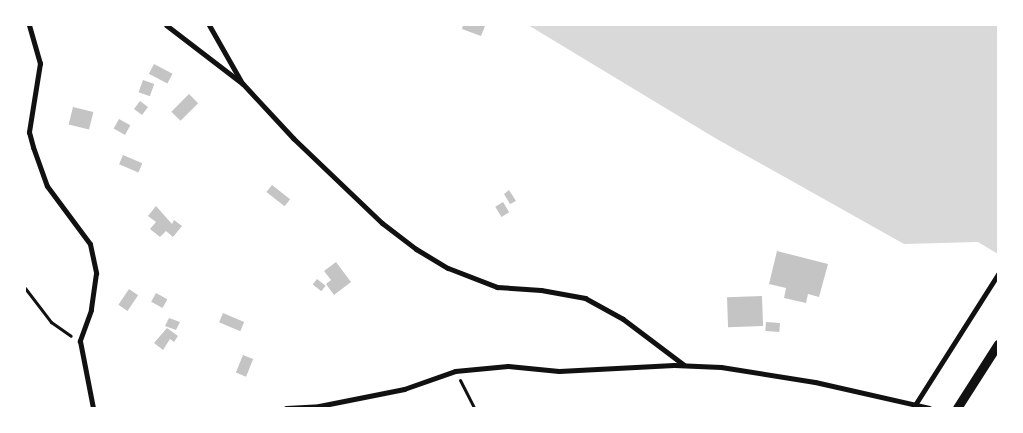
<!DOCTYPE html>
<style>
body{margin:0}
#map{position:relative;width:1023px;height:433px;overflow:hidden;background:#fff;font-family:Lato,sans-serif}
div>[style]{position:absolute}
.water>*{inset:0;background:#d9d9d9}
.building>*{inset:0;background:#c4c4c4;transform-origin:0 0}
.path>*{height:3px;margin:-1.5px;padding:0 1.5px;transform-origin:1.5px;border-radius:1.5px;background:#111}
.minor>*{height:5px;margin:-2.5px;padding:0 2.5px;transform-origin:2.5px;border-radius:2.5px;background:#111}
.tertiary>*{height:9px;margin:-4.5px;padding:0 4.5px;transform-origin:4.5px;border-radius:4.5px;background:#111}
span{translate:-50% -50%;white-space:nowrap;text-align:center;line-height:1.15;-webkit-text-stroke:4px #fff;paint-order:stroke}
.frame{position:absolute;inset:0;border:26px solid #fff;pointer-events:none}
</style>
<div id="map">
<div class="water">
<div style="clip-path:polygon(528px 25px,998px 25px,998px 254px,978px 242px,904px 244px,715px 138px)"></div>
</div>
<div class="building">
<div style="clip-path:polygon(463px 25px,484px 25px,485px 26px,481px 36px,462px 29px)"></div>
<div style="left:154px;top:64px;width:21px;height:11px;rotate:28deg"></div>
<div style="left:143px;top:80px;width:12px;height:13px;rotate:20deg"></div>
<div style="left:189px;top:94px;width:13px;height:25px;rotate:45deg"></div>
<div style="left:140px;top:101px;width:10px;height:10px;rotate:37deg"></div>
<div style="left:73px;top:107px;width:21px;height:18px;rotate:14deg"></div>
<div style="left:119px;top:119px;width:13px;height:11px;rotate:29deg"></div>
<div style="left:123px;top:155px;width:21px;height:10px;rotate:23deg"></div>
<div style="left:272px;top:185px;width:23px;height:9px;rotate:38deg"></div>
<div style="clip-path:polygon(509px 190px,516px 201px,510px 204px,504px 194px)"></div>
<div style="left:503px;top:202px;width:12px;height:9px;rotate:59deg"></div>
<div style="clip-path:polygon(156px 206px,172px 224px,174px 220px,182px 226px,173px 237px,166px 231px,160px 237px,150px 229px,156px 222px,148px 216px)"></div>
<div style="clip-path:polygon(777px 251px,828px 264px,819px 297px,808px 294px,806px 303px,784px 298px,786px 288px,769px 284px)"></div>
<div style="clip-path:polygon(336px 262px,351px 282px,334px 295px,326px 284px,331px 280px,324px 271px)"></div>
<div style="left:317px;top:279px;width:11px;height:7px;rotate:38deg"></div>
<div style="left:129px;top:289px;width:11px;height:19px;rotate:34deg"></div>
<div style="left:156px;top:293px;width:13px;height:10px;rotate:29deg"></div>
<div style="left:762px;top:296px;width:30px;height:35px;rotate:88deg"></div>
<div style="left:223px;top:313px;width:23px;height:10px;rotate:23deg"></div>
<div style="clip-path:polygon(169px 318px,180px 322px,176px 330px,165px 326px)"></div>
<div style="left:766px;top:322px;width:14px;height:9px;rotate:4deg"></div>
<div style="clip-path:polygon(167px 328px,178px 336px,174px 342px,170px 339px,163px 350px,154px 343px)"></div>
<div style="left:243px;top:355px;width:11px;height:19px;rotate:22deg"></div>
</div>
<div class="path">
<div style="left:25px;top:288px;width:43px;rotate:52.6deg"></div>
<div style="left:51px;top:322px;width:24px;rotate:35deg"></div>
<div style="left:460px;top:380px;width:31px;rotate:63deg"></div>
</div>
<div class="minor">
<div style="left:29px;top:25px;width:40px;rotate:74deg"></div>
<div style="left:40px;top:63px;width:70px;rotate:99.1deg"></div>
<div style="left:29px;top:132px;width:16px;rotate:75deg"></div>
<div style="left:33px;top:147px;width:41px;rotate:70.3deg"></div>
<div style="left:47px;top:186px;width:72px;rotate:53.4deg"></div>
<div style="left:90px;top:244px;width:30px;rotate:78deg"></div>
<div style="left:96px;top:273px;width:37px;rotate:98deg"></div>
<div style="left:91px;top:310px;width:33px;rotate:110deg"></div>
<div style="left:80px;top:341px;width:68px;rotate:79deg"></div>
<div style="left:166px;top:25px;width:97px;rotate:37.5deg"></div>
<div style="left:243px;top:84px;width:74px;rotate:47.2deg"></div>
<div style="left:293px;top:138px;width:123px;rotate:43.7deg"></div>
<div style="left:382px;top:223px;width:43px;rotate:37.4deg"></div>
<div style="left:416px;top:249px;width:37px;rotate:31deg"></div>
<div style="left:448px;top:268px;width:53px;rotate:21.2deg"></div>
<div style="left:497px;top:287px;width:44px;rotate:3.9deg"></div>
<div style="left:541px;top:290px;width:45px;rotate:10.3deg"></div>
<div style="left:585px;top:298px;width:43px;rotate:28.9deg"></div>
<div style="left:623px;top:319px;width:76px;rotate:37deg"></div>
<div style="left:209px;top:25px;width:67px;rotate:60.4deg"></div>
<div style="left:286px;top:408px;width:33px;rotate:-3deg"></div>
<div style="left:319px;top:406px;width:87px;rotate:-11.3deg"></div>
<div style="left:404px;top:389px;width:54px;rotate:-19.4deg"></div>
<div style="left:455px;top:371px;width:53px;rotate:-5.4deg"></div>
<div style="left:508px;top:366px;width:51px;rotate:5.6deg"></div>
<div style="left:559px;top:371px;width:115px;rotate:-3deg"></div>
<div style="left:674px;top:365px;width:47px;rotate:2.4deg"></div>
<div style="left:721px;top:367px;width:95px;rotate:9.1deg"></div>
<div style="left:815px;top:382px;width:117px;rotate:12.8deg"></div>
<div style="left:913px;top:408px;width:159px;rotate:-57.6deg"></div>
</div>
<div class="tertiary">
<div style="left:957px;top:408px;width:76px;rotate:-57.4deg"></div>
</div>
<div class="frame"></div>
</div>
